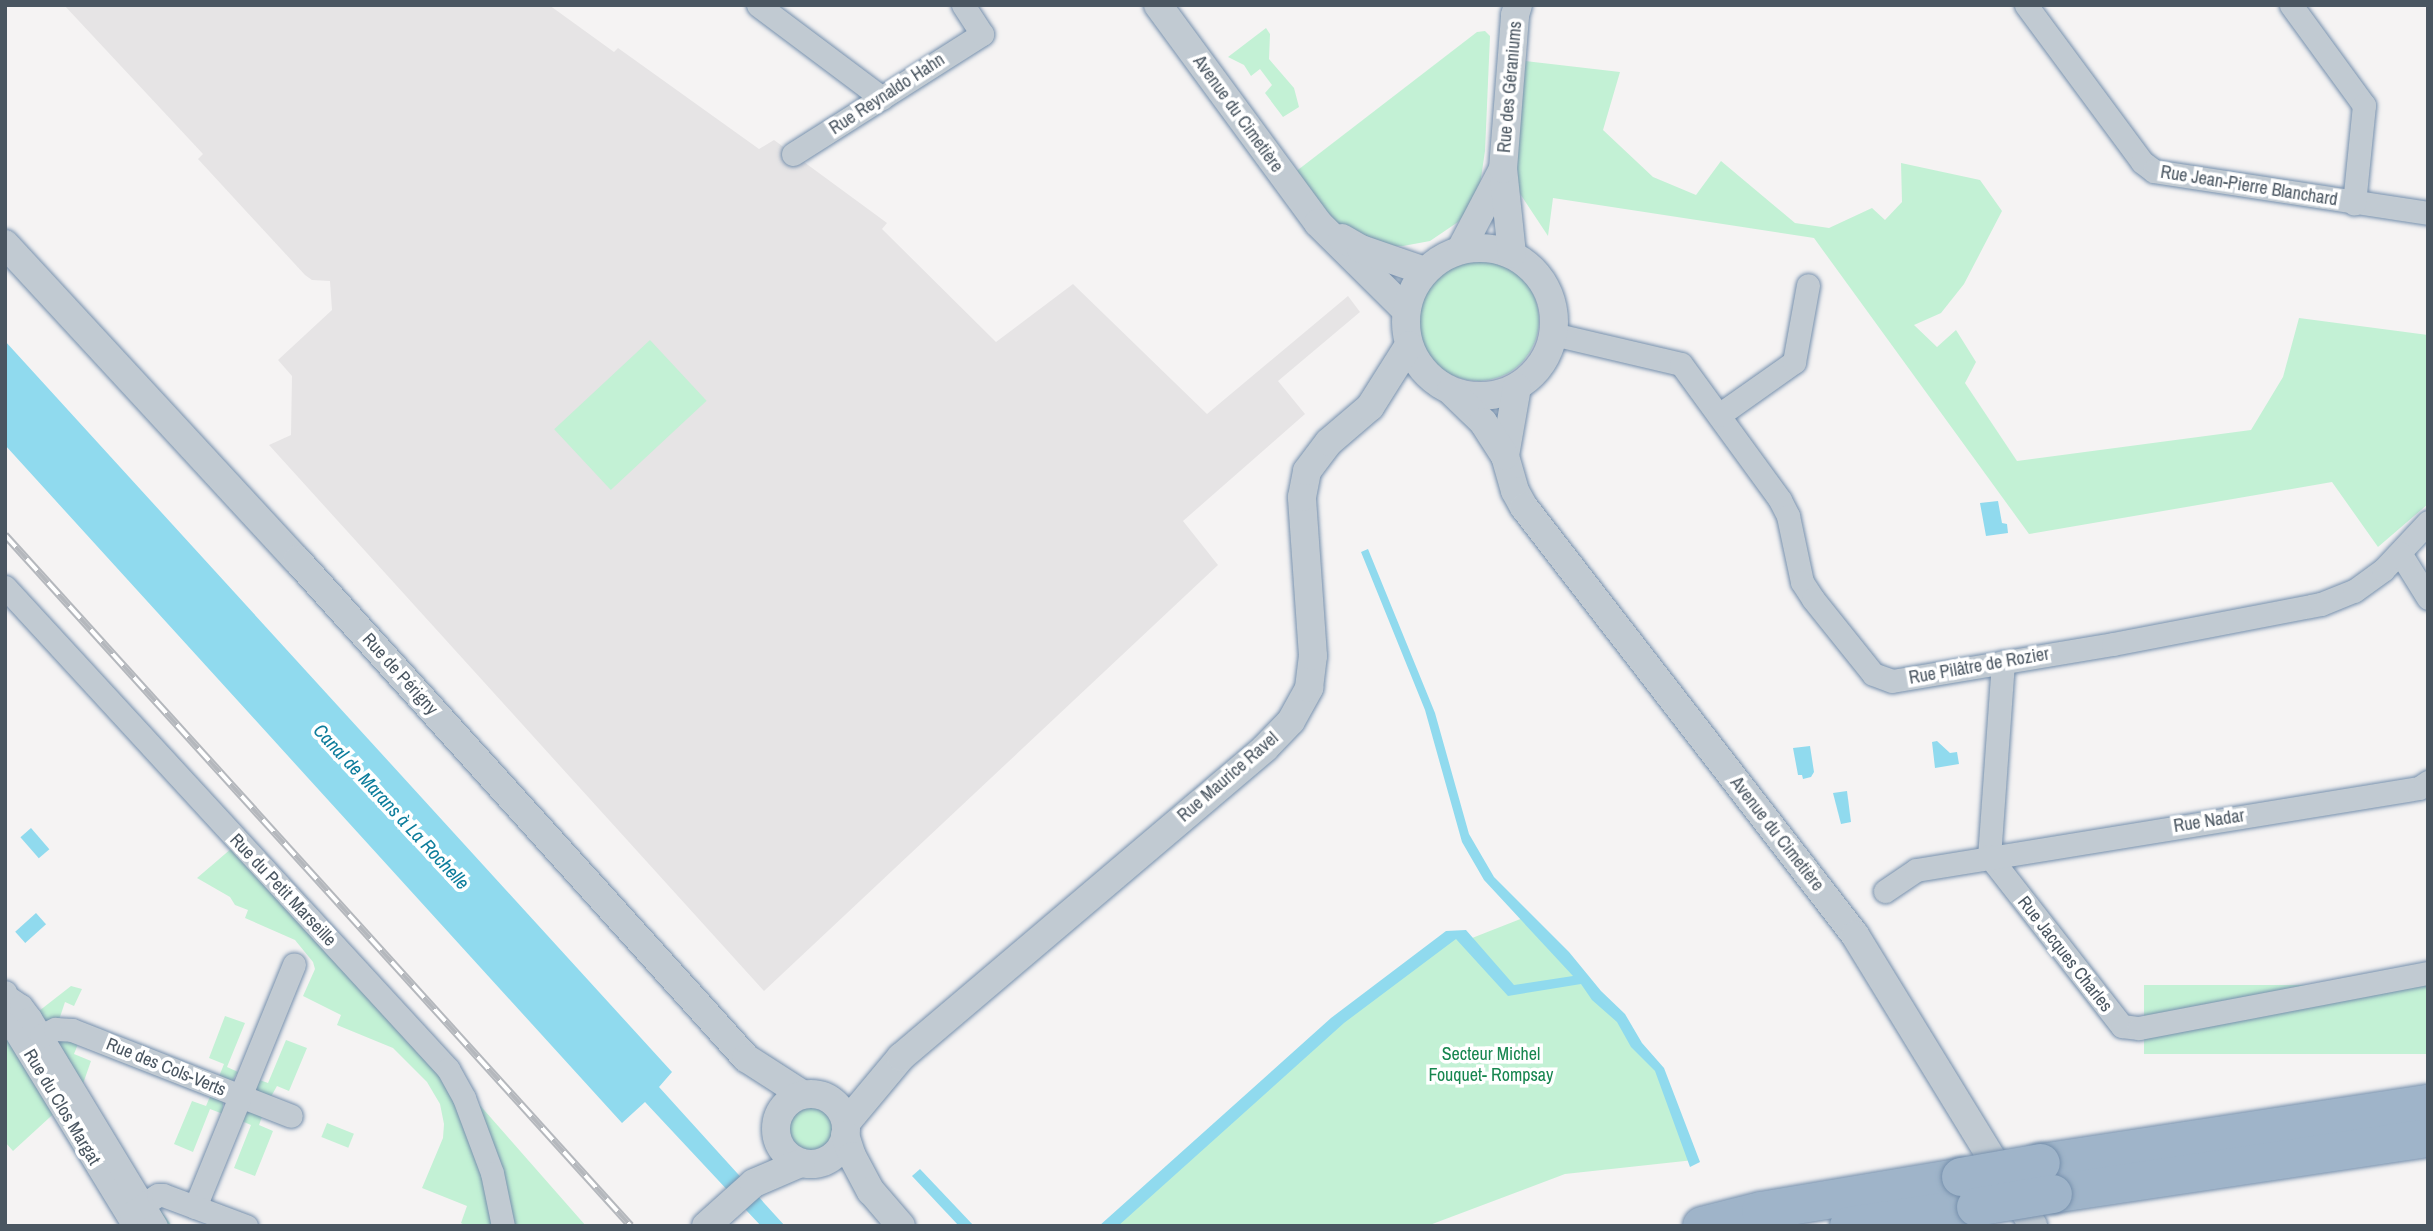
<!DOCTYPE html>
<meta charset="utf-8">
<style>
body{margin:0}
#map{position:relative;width:2433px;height:1231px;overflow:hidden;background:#f5f3f3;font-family:"Archivo Narrow",sans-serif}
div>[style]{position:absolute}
.education>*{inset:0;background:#e6e4e5}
.green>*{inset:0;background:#c3f1d5;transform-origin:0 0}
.round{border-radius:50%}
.water>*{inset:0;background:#90daee;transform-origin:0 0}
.roads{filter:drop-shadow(0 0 2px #7690ad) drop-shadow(0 0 2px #7690ad)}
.minor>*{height:23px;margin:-11.5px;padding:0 11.5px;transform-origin:11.5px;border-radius:11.5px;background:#c1cad2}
.tertiary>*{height:28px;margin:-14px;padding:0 14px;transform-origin:14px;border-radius:14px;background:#c1cad2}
.tertiary>.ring{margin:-14px;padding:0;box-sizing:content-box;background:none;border:28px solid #c1cad2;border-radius:50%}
.trunk>*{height:38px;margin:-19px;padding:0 19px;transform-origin:19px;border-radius:19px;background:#9fb4c9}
.rail>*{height:8px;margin-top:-4px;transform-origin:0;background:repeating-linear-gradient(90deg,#fff 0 16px,#b5b8bd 0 32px);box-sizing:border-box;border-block:2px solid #b5b8bd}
.bridges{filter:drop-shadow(0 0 2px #7690ad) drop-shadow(0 0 2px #7690ad)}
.trunk-bridge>*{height:38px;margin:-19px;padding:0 19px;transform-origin:19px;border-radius:19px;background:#9fb4c9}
span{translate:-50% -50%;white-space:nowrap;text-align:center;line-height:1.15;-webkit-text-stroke:7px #fff;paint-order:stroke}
.street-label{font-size:18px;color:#4a5661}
.park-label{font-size:18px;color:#17864f}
.water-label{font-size:19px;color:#0c7c9b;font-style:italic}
.frame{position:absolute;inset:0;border:7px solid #4a5661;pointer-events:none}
</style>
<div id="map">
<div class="education">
<div style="clip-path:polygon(64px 5px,549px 5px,614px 52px,618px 48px,759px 149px,774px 140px,887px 223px,882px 229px,996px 342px,1073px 284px,1207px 414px,1348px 296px,1360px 312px,1278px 381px,1305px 414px,1183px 521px,1218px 565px,764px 991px,269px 445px,291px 435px,292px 376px,278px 360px,332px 310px,330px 281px,312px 280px,305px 275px,198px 159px,203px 154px)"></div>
</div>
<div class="green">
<div style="clip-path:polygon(1266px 28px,1270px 34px,1269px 59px,1294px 88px,1299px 107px,1283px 117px,1265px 93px,1272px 85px,1260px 69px,1251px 76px,1244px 65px,1228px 57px)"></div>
<div style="clip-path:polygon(1485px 31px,1490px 36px,1485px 151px,1478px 198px,1458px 222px,1430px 241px,1403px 246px,1379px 246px,1323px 220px,1290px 176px,1477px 32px)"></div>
<div style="clip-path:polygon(1525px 61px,1620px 72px,1603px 130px,1653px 177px,1696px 195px,1721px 161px,1795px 223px,1829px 228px,1872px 208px,1885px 220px,1902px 202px,1901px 163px,1980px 180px,2002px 211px,1964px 284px,1941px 313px,1914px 325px,1937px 347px,1956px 330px,1976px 362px,1965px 383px,2017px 461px,2251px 430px,2283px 377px,2299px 318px,2428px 335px,2428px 504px,2378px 547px,2332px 482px,2029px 534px,1814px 238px,1553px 198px,1548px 236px,1513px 183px)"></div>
<div class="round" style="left:1417px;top:259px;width:122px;height:122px"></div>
<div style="left:650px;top:340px;width:83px;height:131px;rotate:47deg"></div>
<div style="clip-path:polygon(239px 842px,448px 1069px,586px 1226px,466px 1226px,461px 1223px,467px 1206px,422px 1188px,443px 1138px,444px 1124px,440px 1104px,427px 1082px,393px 1048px,337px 1025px,341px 1015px,303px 996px,315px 969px,313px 962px,295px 940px,245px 918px,248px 910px,235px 905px,230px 897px,197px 878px)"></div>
<div style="clip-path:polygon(1523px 918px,1565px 956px,1660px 1069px,1694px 1160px,1565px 1174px,1427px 1226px,1112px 1226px,1341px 1018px,1450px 937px,1467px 940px)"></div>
<div style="left:2428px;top:985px;width:69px;height:284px;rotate:90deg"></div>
<div style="clip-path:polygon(71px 986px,82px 989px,74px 1006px,65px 1002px,56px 1029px,82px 1034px,74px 1054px,91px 1061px,78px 1098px,172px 1226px,134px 1226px,61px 1107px,13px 1151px,5px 1142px,5px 992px,30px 1018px)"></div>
<div style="clip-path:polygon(225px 1016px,245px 1023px,227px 1067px,238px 1072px,232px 1081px,218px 1079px,224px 1064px,209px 1058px)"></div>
<div style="clip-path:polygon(286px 1040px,307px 1048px,289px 1091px,277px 1086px,268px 1102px,254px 1091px,254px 1078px,268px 1083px)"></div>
<div style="clip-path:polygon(212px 1092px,223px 1100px,223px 1114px,210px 1109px,193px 1152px,174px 1144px,192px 1101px,206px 1106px)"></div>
<div class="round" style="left:784px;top:1100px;width:56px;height:56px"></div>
<div style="clip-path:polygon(251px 1109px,263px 1114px,259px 1125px,273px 1131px,255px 1176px,234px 1168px,251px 1125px,237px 1119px)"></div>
<div style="left:327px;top:1123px;width:29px;height:15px;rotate:22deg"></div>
</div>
<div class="water">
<div style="clip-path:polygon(5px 341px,672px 1072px,659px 1087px,785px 1226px,761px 1226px,645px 1102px,622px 1123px,5px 445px)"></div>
<div style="clip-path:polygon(1998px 501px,2002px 523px,2007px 524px,2008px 533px,1986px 536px,1980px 503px)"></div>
<div style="clip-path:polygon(1368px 549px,1435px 713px,1469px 834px,1494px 877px,1569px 952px,1601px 991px,1625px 1014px,1642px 1043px,1664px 1068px,1700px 1162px,1690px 1167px,1655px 1071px,1631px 1047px,1617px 1022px,1592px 1000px,1581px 984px,1508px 996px,1456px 939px,1344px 1023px,1118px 1226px,1099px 1226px,1331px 1018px,1446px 931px,1466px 930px,1514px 985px,1573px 976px,1484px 880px,1462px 842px,1425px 710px,1361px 552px)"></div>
<div style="clip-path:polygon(1937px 741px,1950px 753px,1957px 752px,1959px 764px,1935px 768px,1932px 742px)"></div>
<div style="clip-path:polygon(1810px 746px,1814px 772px,1811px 777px,1803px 779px,1802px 775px,1798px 775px,1793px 748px)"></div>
<div style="clip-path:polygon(1847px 791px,1851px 822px,1841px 824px,1833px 793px)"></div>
<div style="left:31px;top:828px;width:28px;height:14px;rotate:49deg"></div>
<div style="left:36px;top:913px;width:15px;height:28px;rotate:48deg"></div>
<div style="clip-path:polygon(920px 1169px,974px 1226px,959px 1226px,912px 1176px)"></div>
</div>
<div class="roads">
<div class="minor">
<div style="left:758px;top:5px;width:155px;rotate:36.9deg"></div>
<div style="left:2026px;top:5px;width:195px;rotate:53.5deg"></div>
<div style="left:2142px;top:162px;width:15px;rotate:37deg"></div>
<div style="left:2154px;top:171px;width:277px;rotate:8.7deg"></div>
<div style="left:2291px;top:5px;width:124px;rotate:53.9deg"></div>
<div style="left:2364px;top:105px;width:99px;rotate:95.8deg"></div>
<div style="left:793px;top:154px;width:224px;rotate:-32.4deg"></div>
<div style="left:982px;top:34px;width:35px;rotate:-123deg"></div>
<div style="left:1553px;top:334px;width:131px;rotate:13.2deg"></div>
<div style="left:1681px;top:364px;width:168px;rotate:53.9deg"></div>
<div style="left:1780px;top:500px;width:18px;rotate:63deg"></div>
<div style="left:1788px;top:516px;width:67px;rotate:78deg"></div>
<div style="left:1802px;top:582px;width:20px;rotate:57deg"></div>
<div style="left:1813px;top:599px;width:96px;rotate:51.3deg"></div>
<div style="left:1873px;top:674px;width:20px;rotate:20deg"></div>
<div style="left:1892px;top:681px;width:224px;rotate:-9.5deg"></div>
<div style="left:2113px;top:644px;width:212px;rotate:-10.9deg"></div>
<div style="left:2321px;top:604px;width:35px;rotate:-22deg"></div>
<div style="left:2354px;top:591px;width:36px;rotate:-36deg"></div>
<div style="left:2383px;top:570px;width:66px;rotate:-46.8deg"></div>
<div style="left:1719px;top:415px;width:92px;rotate:-35.2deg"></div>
<div style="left:1794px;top:362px;width:78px;rotate:-79.7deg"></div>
<div style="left:2400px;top:553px;width:53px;rotate:58.1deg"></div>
<div style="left:5px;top:587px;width:655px;rotate:47.41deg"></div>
<div style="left:448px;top:1069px;width:33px;rotate:61deg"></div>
<div style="left:464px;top:1098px;width:80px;rotate:69.5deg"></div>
<div style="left:492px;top:1173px;width:54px;rotate:78.3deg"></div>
<div style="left:2003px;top:662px;width:195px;rotate:94.1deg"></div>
<div style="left:1989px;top:856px;width:216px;rotate:52deg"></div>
<div style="left:2122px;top:1026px;width:17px;rotate:7deg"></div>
<div style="left:2139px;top:1028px;width:294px;rotate:-10.8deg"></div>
<div style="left:1885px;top:891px;width:37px;rotate:-34deg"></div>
<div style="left:1916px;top:870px;width:510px;rotate:-9.26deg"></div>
<div style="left:2419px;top:788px;width:11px;rotate:-34deg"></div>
<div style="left:5px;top:992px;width:26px;rotate:86deg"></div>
<div style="left:7px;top:1018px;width:244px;rotate:58.6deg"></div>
<div style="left:6px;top:996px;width:18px;rotate:34deg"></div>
<div style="left:21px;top:1006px;width:15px;rotate:53deg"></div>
<div style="left:30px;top:1018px;width:243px;rotate:58.8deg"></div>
<div style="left:41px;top:1036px;width:16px;rotate:-27deg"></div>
<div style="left:55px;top:1029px;width:17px;rotate:3deg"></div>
<div style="left:72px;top:1030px;width:235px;rotate:21.4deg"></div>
<div style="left:195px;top:1207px;width:262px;rotate:-67.8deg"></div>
<div style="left:131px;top:1213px;width:32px;rotate:-34deg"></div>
<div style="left:158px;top:1195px;width:5px"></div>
<div style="left:163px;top:1195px;width:89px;rotate:20.5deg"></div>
</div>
<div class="tertiary">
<div style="left:1158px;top:5px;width:270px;rotate:53.7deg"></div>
<div style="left:1318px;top:223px;width:124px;rotate:44.7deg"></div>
<div style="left:1342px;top:238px;width:22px;rotate:30deg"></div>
<div style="left:1361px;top:249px;width:68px;rotate:19deg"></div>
<div style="left:5px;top:244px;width:430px;rotate:47.3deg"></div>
<div style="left:297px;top:560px;width:671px;rotate:47.96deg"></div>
<div style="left:746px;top:1058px;width:67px;rotate:32.7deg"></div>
<div class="ring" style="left:1406px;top:248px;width:120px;height:120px"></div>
<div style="left:1461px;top:249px;width:90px;rotate:-62.3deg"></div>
<div style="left:1512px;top:254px;width:85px;rotate:-96deg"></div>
<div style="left:1503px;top:169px;width:154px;rotate:-85.5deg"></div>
<div style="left:1515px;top:15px;width:10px;rotate:-73deg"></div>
<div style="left:1517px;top:387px;width:70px;rotate:99.9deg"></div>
<div style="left:1505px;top:456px;width:36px;rotate:74deg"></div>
<div style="left:1515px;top:491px;width:18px;rotate:61deg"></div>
<div style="left:1524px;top:507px;width:541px;rotate:52.28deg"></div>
<div style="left:1855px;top:935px;width:341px;rotate:58.5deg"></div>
<div style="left:1451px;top:391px;width:45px;rotate:44.1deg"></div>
<div style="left:1483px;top:422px;width:40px;rotate:57.1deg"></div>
<div class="ring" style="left:776px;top:1094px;width:42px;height:42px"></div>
<div style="left:846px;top:1123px;width:86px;rotate:-50.2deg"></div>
<div style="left:901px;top:1057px;width:477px;rotate:-40.3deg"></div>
<div style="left:1265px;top:748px;width:37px;rotate:-46deg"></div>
<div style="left:1291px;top:721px;width:38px;rotate:-61deg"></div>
<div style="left:1309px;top:688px;width:32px;rotate:-83deg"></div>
<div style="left:1313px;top:656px;width:159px;rotate:-94deg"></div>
<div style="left:1302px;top:497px;width:26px;rotate:-79deg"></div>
<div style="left:1307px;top:471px;width:36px;rotate:-53deg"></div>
<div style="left:1329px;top:442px;width:54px;rotate:-40.5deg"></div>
<div style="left:1370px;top:407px;width:73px;rotate:-57.8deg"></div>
<div style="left:845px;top:1135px;width:22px;rotate:72deg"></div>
<div style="left:852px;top:1156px;width:40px;rotate:62deg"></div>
<div style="left:871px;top:1191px;width:46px;rotate:49.4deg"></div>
<div style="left:706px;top:1226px;width:64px;rotate:-41.9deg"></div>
<div style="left:754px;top:1183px;width:51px;rotate:-23.1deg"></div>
</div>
<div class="trunk">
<div style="left:2041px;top:1163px;width:391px;rotate:-8.7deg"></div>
<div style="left:2053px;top:1194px;width:379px;rotate:-8.5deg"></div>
<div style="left:1702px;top:1226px;width:61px;rotate:-14.3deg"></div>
<div style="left:1761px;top:1211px;width:203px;rotate:-9.6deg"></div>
<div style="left:1849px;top:1226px;width:128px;rotate:-8.5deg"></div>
</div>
</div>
<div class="rail">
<div style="left:5px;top:535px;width:932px;rotate:47.83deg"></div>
</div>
<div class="bridges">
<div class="trunk-bridge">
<div style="left:1961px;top:1177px;width:81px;rotate:-9.9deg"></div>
<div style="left:1976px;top:1207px;width:78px;rotate:-9.6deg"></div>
</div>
</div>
<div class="street-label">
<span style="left:1510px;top:87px;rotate:-85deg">Rue des Géraniums</span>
<span style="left:887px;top:94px;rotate:-33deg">Rue Reynaldo Hahn</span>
<span style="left:1238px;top:114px;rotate:54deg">Avenue du Cimetière</span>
<span style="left:2249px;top:186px;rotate:9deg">Rue Jean-Pierre Blanchard</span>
<span style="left:1979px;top:666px;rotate:-10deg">Rue Pilâtre de Rozier</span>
<span style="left:400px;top:674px;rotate:48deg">Rue de Périgny</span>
<span style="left:1228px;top:777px;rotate:-41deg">Rue Maurice Ravel</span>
<span style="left:2209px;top:821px;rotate:-9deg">Rue Nadar</span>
<span style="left:1777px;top:834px;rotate:52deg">Avenue du Cimetière</span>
<span style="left:283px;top:890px;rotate:47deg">Rue du Petit Marseille</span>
<span style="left:2065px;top:954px;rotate:52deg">Rue Jacques Charles</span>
<span style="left:166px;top:1067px;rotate:22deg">Rue des Cols-Verts</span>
<span style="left:62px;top:1107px;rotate:59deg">Rue du Clos Margat</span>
</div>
<div class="park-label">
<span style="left:1491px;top:1065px">Secteur Michel<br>Fouquet- Rompsay</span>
</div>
<div class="water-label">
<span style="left:391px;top:807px;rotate:47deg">Canal de Marans à La Rochelle</span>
</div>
<div class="frame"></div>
</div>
